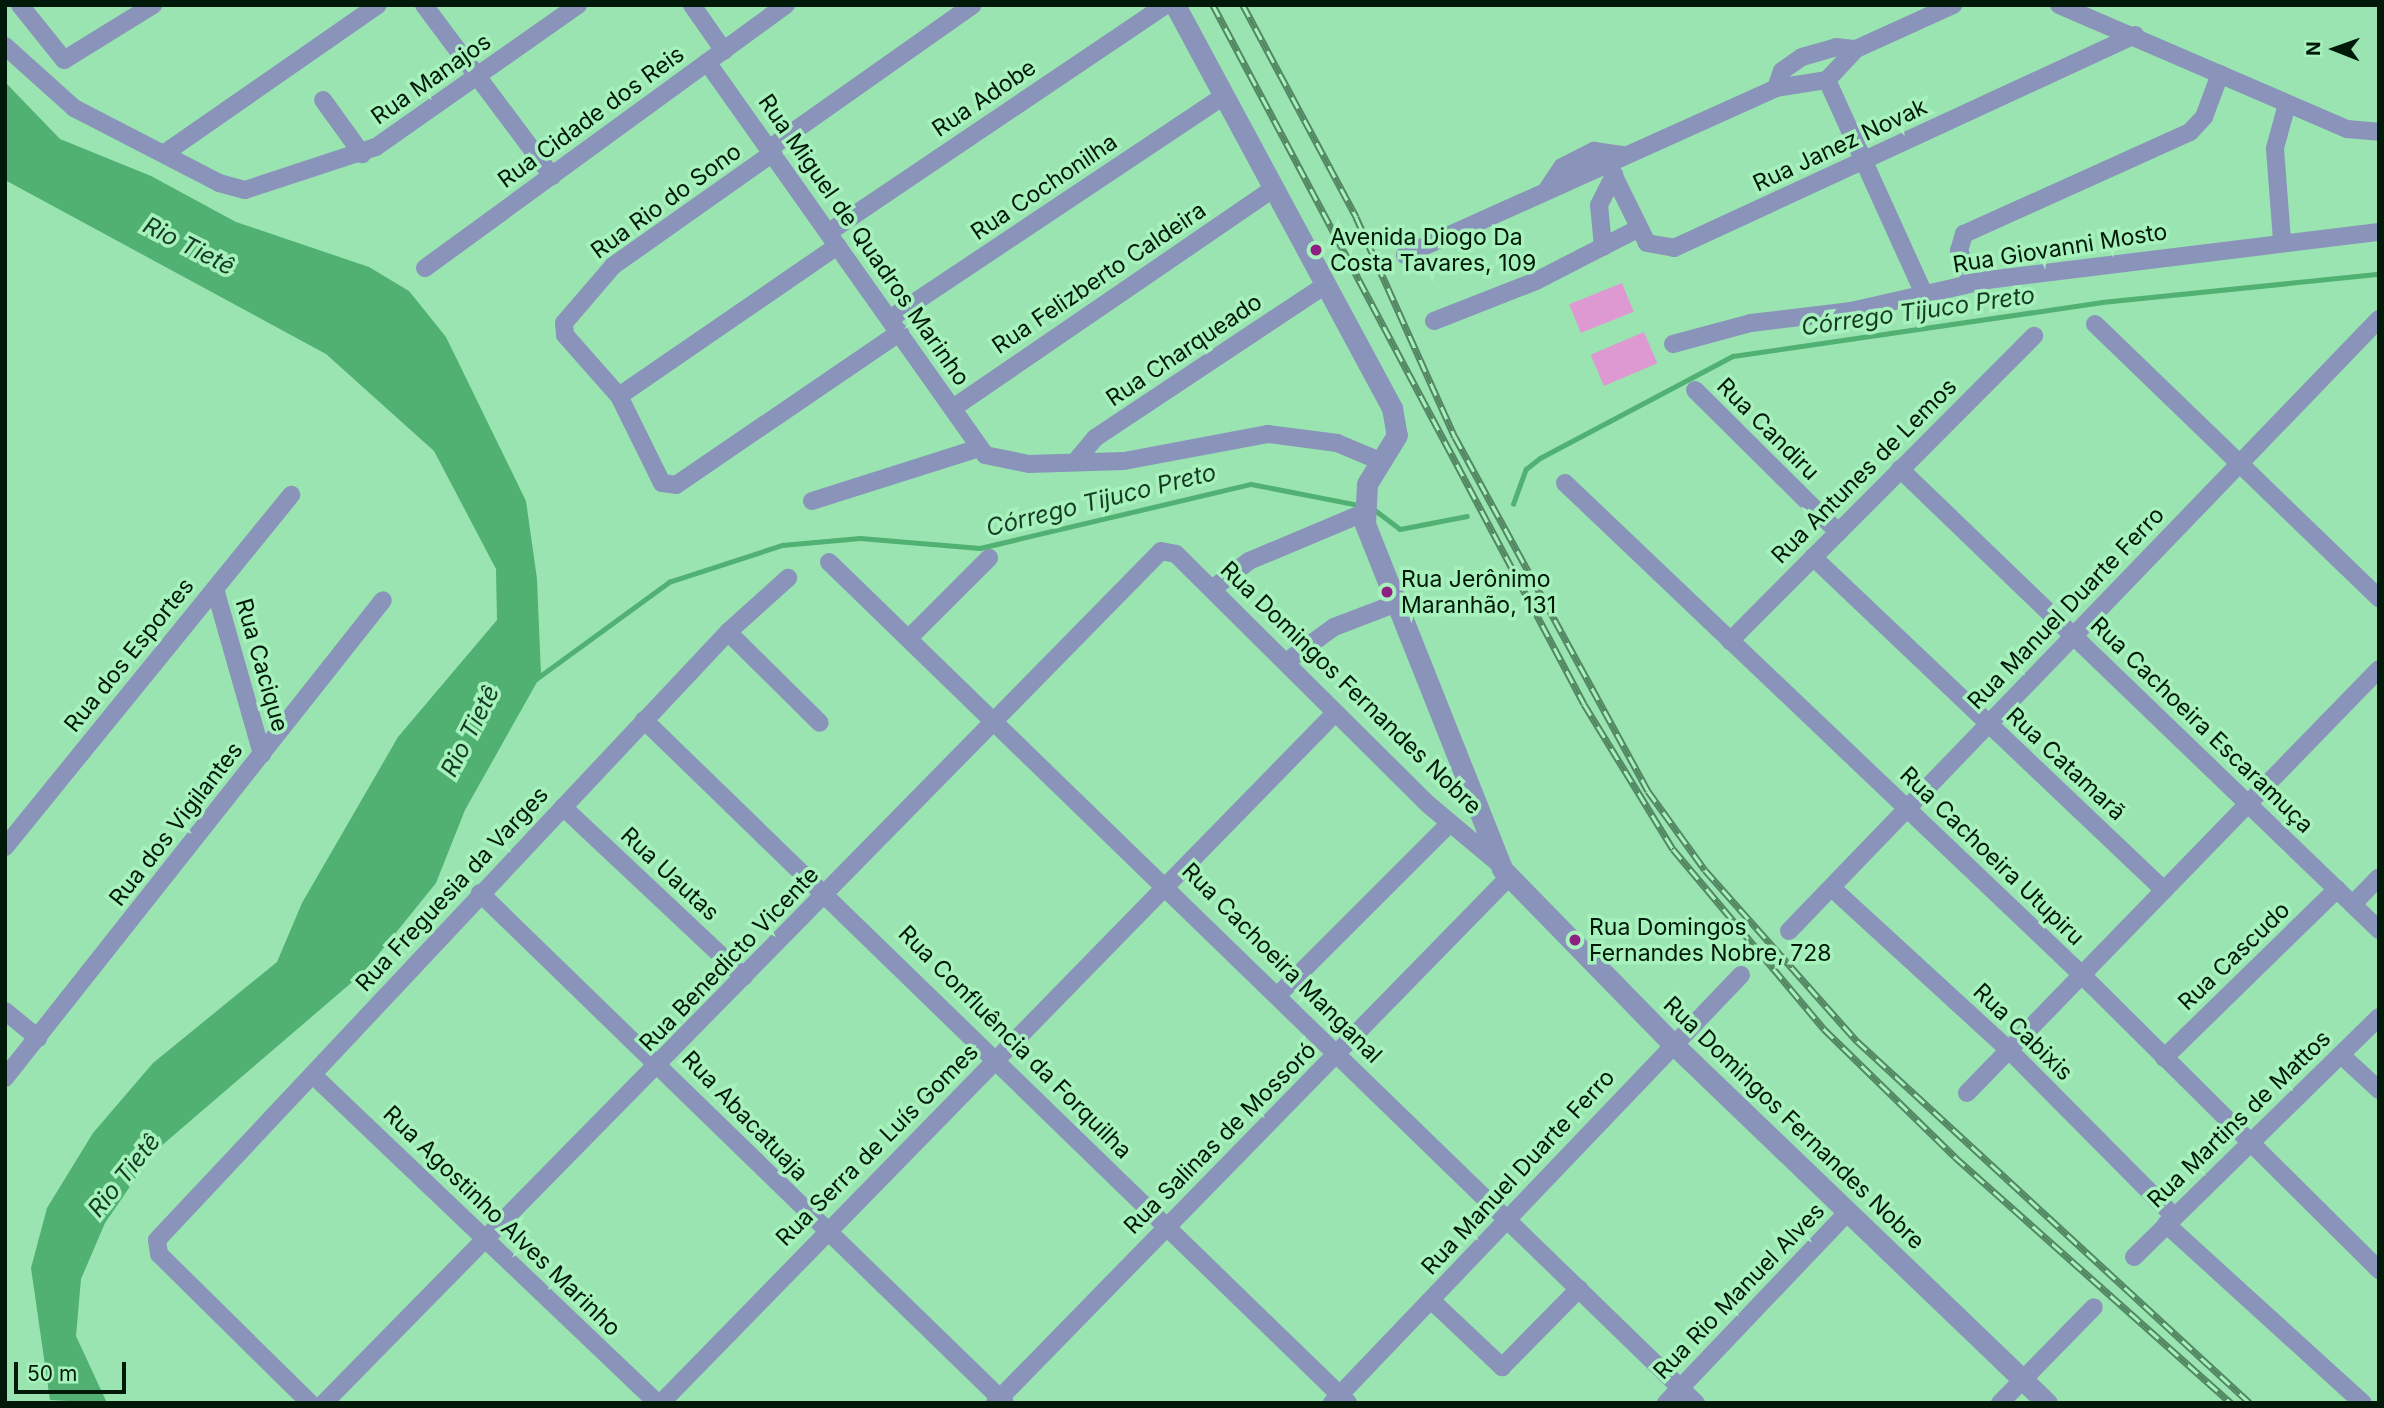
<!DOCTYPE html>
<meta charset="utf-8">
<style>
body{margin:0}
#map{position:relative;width:2384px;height:1408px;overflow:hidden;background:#99e4b0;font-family:Inter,sans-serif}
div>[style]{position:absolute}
.green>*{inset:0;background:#de99d2;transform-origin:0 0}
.water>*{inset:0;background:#50b173}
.stream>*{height:4.5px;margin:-2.25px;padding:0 2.25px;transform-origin:2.25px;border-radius:2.25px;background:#50b173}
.minor>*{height:18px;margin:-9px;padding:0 9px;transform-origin:9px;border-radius:9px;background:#8a94ba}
.tertiary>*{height:21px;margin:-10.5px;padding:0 10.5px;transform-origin:10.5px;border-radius:10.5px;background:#8a94ba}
.rail>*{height:7px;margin-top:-3.5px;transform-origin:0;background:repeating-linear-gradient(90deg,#a6f1bc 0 13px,#538763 0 26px);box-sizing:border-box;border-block:2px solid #538763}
.dots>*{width:19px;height:19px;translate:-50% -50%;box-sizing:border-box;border:4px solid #a6f1bc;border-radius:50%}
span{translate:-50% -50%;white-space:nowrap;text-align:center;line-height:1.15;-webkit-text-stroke:7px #a6f1bc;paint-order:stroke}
.street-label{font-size:23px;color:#001908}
.poi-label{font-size:23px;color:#001908}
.left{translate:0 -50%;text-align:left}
.water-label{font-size:24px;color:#143c23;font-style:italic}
.frame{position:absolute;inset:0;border:7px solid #001908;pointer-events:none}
.north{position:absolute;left:2300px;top:14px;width:70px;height:70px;-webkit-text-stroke:5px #a6f1bc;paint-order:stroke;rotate:271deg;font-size:19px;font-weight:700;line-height:28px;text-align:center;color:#001908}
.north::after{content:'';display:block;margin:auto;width:24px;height:32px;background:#001908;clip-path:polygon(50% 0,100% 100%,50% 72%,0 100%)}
.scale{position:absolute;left:14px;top:1362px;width:112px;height:32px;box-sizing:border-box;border:4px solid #001908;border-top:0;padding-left:9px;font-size:21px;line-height:24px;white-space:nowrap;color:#001908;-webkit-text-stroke:5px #a6f1bc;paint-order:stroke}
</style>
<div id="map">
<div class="green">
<div style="left:1622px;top:283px;width:31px;height:57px;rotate:68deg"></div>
<div style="left:1644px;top:332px;width:34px;height:58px;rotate:67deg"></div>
</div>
<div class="water">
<div style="clip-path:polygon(5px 82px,60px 139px,151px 176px,236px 222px,369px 267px,409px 291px,446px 337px,526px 501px,537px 579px,541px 675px,465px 810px,436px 883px,365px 971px,153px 1153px,105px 1223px,81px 1279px,76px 1336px,107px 1403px,50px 1400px,31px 1268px,47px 1208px,93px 1133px,153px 1063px,277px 962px,302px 903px,398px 737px,497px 620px,496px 569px,434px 451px,326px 354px,5px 180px)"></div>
</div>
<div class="stream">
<div style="left:1513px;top:504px;width:37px;rotate:-70deg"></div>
<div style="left:1526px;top:469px;width:18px;rotate:-38deg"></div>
<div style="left:1540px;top:458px;width:218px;rotate:-27.9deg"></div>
<div style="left:1733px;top:356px;width:373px;rotate:-8.3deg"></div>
<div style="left:2102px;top:302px;width:278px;rotate:-5.8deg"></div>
<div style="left:1371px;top:507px;width:36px;rotate:37deg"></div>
<div style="left:1400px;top:529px;width:68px;rotate:-11deg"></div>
<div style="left:536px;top:679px;width:165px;rotate:-36.1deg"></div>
<div style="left:669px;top:582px;width:119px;rotate:-18.1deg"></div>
<div style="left:782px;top:545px;width:78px;rotate:-5.1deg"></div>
<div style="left:860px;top:538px;width:120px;rotate:4.8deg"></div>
<div style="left:980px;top:548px;width:278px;rotate:-13.3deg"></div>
<div style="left:1251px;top:484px;width:110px;rotate:11deg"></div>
</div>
<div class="minor">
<div style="left:20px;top:5px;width:70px;rotate:51.3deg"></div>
<div style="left:64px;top:60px;width:105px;rotate:-31.7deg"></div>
<div style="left:424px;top:5px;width:214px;rotate:53.2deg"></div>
<div style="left:692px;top:5px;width:56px;rotate:55.2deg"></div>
<div style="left:2059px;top:5px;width:314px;rotate:23.3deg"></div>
<div style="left:2347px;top:129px;width:32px;rotate:5deg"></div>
<div style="left:5px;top:46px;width:93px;rotate:41.9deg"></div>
<div style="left:74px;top:108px;width:163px;rotate:27.3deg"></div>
<div style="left:219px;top:183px;width:27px;rotate:15deg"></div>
<div style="left:245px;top:190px;width:138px;rotate:-18.2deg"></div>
<div style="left:376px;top:147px;width:247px;rotate:-35.1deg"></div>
<div style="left:707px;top:62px;width:481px;rotate:54.7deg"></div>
<div style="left:985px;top:455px;width:45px;rotate:11.6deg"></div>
<div style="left:1029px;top:464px;width:95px;rotate:-1.8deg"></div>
<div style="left:1124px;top:461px;width:147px;rotate:-10.6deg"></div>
<div style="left:1268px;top:434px;width:70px;rotate:7.4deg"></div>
<div style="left:1337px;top:443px;width:47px;rotate:22.7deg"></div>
<div style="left:1827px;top:80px;width:237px;rotate:65.6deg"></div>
<div style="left:1776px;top:88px;width:18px;rotate:-71deg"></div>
<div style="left:1782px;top:71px;width:24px;rotate:-35deg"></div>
<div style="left:1802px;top:57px;width:35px;rotate:-16deg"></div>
<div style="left:1836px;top:47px;width:20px;rotate:6deg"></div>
<div style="left:323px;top:100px;width:67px;rotate:54.2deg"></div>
<div style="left:770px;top:148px;width:248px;rotate:-35.2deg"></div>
<div style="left:165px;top:153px;width:259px;rotate:-34.8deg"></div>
<div style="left:773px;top:153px;width:196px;rotate:144.8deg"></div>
<div style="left:613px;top:266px;width:75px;rotate:130.7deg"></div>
<div style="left:564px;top:323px;width:12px;rotate:85deg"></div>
<div style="left:565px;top:335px;width:81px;rotate:48.5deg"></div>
<div style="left:619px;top:396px;width:97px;rotate:63.7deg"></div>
<div style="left:662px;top:483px;width:14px;rotate:8deg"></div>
<div style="left:676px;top:485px;width:271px;rotate:-34.3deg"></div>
<div style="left:1607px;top:162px;width:90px;rotate:63.7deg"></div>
<div style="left:1647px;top:243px;width:27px;rotate:10deg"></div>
<div style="left:1674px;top:248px;width:508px;rotate:-24.8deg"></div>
<div style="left:1548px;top:188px;width:25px;rotate:-56deg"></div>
<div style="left:1562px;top:167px;width:36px;rotate:-27deg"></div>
<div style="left:1594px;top:151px;width:30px;rotate:8deg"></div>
<div style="left:829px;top:232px;width:406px;rotate:-34deg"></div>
<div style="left:2282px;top:240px;width:92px;rotate:-94.4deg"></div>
<div style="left:2275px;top:148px;width:46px;rotate:-74.7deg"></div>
<div style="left:1603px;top:247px;width:42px;rotate:-95.4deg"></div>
<div style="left:1599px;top:205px;width:34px;rotate:-63deg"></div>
<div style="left:1405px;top:255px;width:407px;rotate:-24.2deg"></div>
<div style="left:1776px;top:88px;width:52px;rotate:-8.9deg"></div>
<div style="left:1827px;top:80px;width:42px;rotate:-46.9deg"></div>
<div style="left:1856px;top:49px;width:107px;rotate:-24.4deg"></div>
<div style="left:425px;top:268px;width:447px;rotate:-36.1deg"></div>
<div style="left:1972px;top:283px;width:35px;rotate:-112deg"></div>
<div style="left:1959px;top:251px;width:18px;rotate:-74deg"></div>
<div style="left:1964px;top:234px;width:248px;rotate:-24.3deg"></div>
<div style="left:2190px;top:132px;width:21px;rotate:-47deg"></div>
<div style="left:2204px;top:117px;width:46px;rotate:-69.6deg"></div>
<div style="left:891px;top:318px;width:400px;rotate:-33.7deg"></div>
<div style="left:1434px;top:321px;width:110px;rotate:-21.4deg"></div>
<div style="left:1536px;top:281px;width:114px;rotate:-27.2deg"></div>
<div style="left:2095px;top:324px;width:395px;rotate:44deg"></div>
<div style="left:1673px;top:344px;width:81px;rotate:-15.1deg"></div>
<div style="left:1751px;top:323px;width:101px;rotate:-6.8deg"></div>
<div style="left:1851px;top:311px;width:139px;rotate:-12.8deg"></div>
<div style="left:1987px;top:280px;width:395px;rotate:-7deg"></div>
<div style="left:1695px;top:390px;width:202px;rotate:44.8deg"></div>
<div style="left:619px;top:396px;width:265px;rotate:-34.5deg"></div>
<div style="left:953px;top:408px;width:388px;rotate:-34.4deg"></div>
<div style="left:1075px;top:462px;width:31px;rotate:-50deg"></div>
<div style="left:1095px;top:438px;width:278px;rotate:-33.6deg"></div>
<div style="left:1900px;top:469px;width:665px;rotate:43.9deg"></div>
<div style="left:1565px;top:483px;width:714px;rotate:43.58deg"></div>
<div style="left:2082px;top:975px;width:419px;rotate:44.8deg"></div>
<div style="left:812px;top:501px;width:175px;rotate:-17.6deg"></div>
<div style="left:1813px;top:557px;width:484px;rotate:43.5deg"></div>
<div style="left:829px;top:562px;width:1208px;rotate:44.13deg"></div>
<div style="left:215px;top:589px;width:172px;rotate:74.1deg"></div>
<div style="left:1212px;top:589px;width:46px;rotate:-37.1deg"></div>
<div style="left:1249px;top:561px;width:124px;rotate:-22.8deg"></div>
<div style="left:728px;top:632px;width:129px;rotate:44.7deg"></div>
<div style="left:910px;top:637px;width:112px;rotate:-45deg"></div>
<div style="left:1730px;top:641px;width:431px;rotate:-45.1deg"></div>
<div style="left:1286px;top:662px;width:59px;rotate:-36.1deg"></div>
<div style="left:1334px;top:627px;width:67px;rotate:-20.9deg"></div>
<div style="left:644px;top:720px;width:981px;rotate:44.13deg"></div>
<div style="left:563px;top:807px;width:248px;rotate:43.2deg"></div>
<div style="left:5px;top:847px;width:454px;rotate:-50.9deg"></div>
<div style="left:1832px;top:888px;width:240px;rotate:42.5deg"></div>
<div style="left:2009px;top:1050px;width:234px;rotate:45.2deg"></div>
<div style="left:480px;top:893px;width:732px;rotate:44.17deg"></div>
<div style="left:2353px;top:904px;width:37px;rotate:-46deg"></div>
<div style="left:1789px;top:931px;width:850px;rotate:-46.05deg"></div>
<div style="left:1280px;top:993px;width:240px;rotate:-45deg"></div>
<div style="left:5px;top:1011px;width:43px;rotate:39.3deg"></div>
<div style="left:2341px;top:1055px;width:52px;rotate:42.6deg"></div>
<div style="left:2164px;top:1058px;width:242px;rotate:-44.3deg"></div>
<div style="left:313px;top:1075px;width:475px;rotate:43.6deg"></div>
<div style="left:5px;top:1078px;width:609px;rotate:-51.66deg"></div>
<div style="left:1967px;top:1093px;width:591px;rotate:-45.82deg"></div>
<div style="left:2166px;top:1224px;width:266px;rotate:42.3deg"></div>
<div style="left:2134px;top:1257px;width:343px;rotate:-44.4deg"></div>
<div style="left:1431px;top:1300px;width:98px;rotate:43.3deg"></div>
<div style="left:1502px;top:1367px;width:110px;rotate:-45.4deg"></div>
<div style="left:310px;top:1403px;width:212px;rotate:-135.4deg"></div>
<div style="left:159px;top:1254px;width:14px;rotate:-98deg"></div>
<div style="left:157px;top:1240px;width:834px;rotate:-46.8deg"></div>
<div style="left:728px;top:632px;width:81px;rotate:-42deg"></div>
<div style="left:324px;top:1403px;width:1194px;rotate:-45.51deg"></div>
<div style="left:1161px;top:551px;width:15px;rotate:11deg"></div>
<div style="left:1176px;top:554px;width:356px;rotate:44.8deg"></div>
<div style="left:1429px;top:805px;width:90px;rotate:40deg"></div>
<div style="left:661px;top:1403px;width:965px;rotate:-45.67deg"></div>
<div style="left:995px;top:1403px;width:734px;rotate:-45.66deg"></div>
<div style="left:1332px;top:1403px;width:592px;rotate:-46.3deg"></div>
<div style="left:1666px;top:1403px;width:262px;rotate:-46.4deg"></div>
<div style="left:2000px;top:1403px;width:134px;rotate:-45.6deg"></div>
</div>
<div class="tertiary">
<div style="left:1175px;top:5px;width:458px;rotate:61.7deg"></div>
<div style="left:1392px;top:408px;width:27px;rotate:80deg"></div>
<div style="left:1397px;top:435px;width:57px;rotate:121.5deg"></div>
<div style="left:1367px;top:484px;width:40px;rotate:92.9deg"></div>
<div style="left:1365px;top:524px;width:371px;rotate:68.3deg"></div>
<div style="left:1502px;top:869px;width:243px;rotate:45.7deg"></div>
<div style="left:1672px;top:1043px;width:520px;rotate:43.83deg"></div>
</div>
<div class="rail">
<div style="left:1213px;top:5px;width:791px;rotate:62.04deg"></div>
<div style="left:1584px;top:704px;width:170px;rotate:58.5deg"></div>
<div style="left:1673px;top:849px;width:235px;rotate:50deg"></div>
<div style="left:1824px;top:1029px;width:183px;rotate:44.3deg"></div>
<div style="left:1955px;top:1157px;width:370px;rotate:41.7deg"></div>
<div style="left:1243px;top:5px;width:240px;rotate:61.9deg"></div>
<div style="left:1356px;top:217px;width:241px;rotate:65.8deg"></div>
<div style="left:1455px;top:437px;width:403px;rotate:61.4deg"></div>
<div style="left:1648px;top:791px;width:97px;rotate:54.2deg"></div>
<div style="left:1705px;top:870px;width:229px;rotate:48.4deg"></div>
<div style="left:1857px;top:1041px;width:534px;rotate:42.65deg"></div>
</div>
<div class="dots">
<div style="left:1316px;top:250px;background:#8f2082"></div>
<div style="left:1387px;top:592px;background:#8f2082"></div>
<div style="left:1575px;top:940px;background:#8f2082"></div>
</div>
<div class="street-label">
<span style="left:431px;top:79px;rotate:-35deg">Rua Manajos</span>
<span style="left:984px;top:98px;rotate:-34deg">Rua Adobe</span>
<span style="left:591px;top:117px;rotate:-36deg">Rua Cidade dos Reis</span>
<span style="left:1840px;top:145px;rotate:-25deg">Rua Janez Novak</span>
<span style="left:1044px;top:187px;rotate:-34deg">Rua Cochonilha</span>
<span style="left:666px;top:201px;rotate:-36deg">Rua Rio do Sono</span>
<span style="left:864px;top:240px;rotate:55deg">Rua Miguel de Quadros Marinho</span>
<span style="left:2060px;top:248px;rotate:-9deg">Rua Giovanni Mosto</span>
<span style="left:1099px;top:278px;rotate:-34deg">Rua Felizberto Caldeira</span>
<span style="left:1184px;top:350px;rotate:-34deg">Rua Charqueado</span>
<span style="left:1768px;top:429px;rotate:45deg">Rua Candiru</span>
<span style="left:1864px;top:471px;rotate:-45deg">Rua Antunes de Lemos</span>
<span style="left:2066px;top:608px;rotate:-46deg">Rua Manuel Duarte Ferro</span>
<span style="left:129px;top:655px;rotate:-51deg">Rua dos Esportes</span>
<span style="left:262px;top:665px;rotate:74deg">Rua Cacique</span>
<span style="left:1351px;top:688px;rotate:44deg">Rua Domingos Fernandes Nobre</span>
<span style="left:2202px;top:725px;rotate:44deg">Rua Cachoeira Escaramuça</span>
<span style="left:2066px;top:764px;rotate:43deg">Rua Catamarã</span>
<span style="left:176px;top:824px;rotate:-52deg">Rua dos Vigilantes</span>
<span style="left:1992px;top:856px;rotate:44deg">Rua Cachoeira Utupiru</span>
<span style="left:670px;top:874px;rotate:43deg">Rua Uautas</span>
<span style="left:452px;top:889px;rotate:-47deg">Rua Freguesia da Varges</span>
<span style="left:2234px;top:956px;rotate:-44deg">Rua Cascudo</span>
<span style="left:729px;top:959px;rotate:-46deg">Rua Benedicto Vicente</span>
<span style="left:1282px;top:963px;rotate:45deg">Rua Cachoeira Manganal</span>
<span style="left:2023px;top:1032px;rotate:44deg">Rua Cabixis</span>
<span style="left:1015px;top:1042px;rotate:45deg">Rua Confluência da Forquilha</span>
<span style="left:745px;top:1116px;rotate:46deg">Rua Abacatuaja</span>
<span style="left:2239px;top:1119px;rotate:-44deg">Rua Martins de Mattos</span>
<span style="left:1794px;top:1123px;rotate:44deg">Rua Domingos Fernandes Nobre</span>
<span style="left:1220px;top:1138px;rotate:-45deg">Rua Salinas de Mossoró</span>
<span style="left:877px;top:1145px;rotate:-45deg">Rua Serra de Luís Gomes</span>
<span style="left:1518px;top:1172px;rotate:-47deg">Rua Manuel Duarte Ferro</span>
<span style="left:502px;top:1221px;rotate:44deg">Rua Agostinho Alves Marinho</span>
<span style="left:1739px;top:1291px;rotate:-46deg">Rua Rio Manuel Alves</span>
</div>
<div class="poi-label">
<span class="left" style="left:1330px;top:250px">Avenida Diogo Da<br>Costa Tavares, 109</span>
<span class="left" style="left:1401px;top:592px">Rua Jerônimo<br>Maranhão, 131</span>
<span class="left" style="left:1589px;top:940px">Rua Domingos<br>Fernandes Nobre, 728</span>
</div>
<div class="water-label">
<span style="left:189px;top:246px;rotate:27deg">Rio Tietê</span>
<span style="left:1918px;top:311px;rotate:-8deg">Córrego Tijuco Preto</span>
<span style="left:1101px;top:500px;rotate:-14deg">Córrego Tijuco Preto</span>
<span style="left:470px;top:731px;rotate:-63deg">Rio Tietê</span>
<span style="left:124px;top:1175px;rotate:-51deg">Rio Tietê</span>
</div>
<div class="frame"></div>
<div class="north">N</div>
<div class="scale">50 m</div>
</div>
